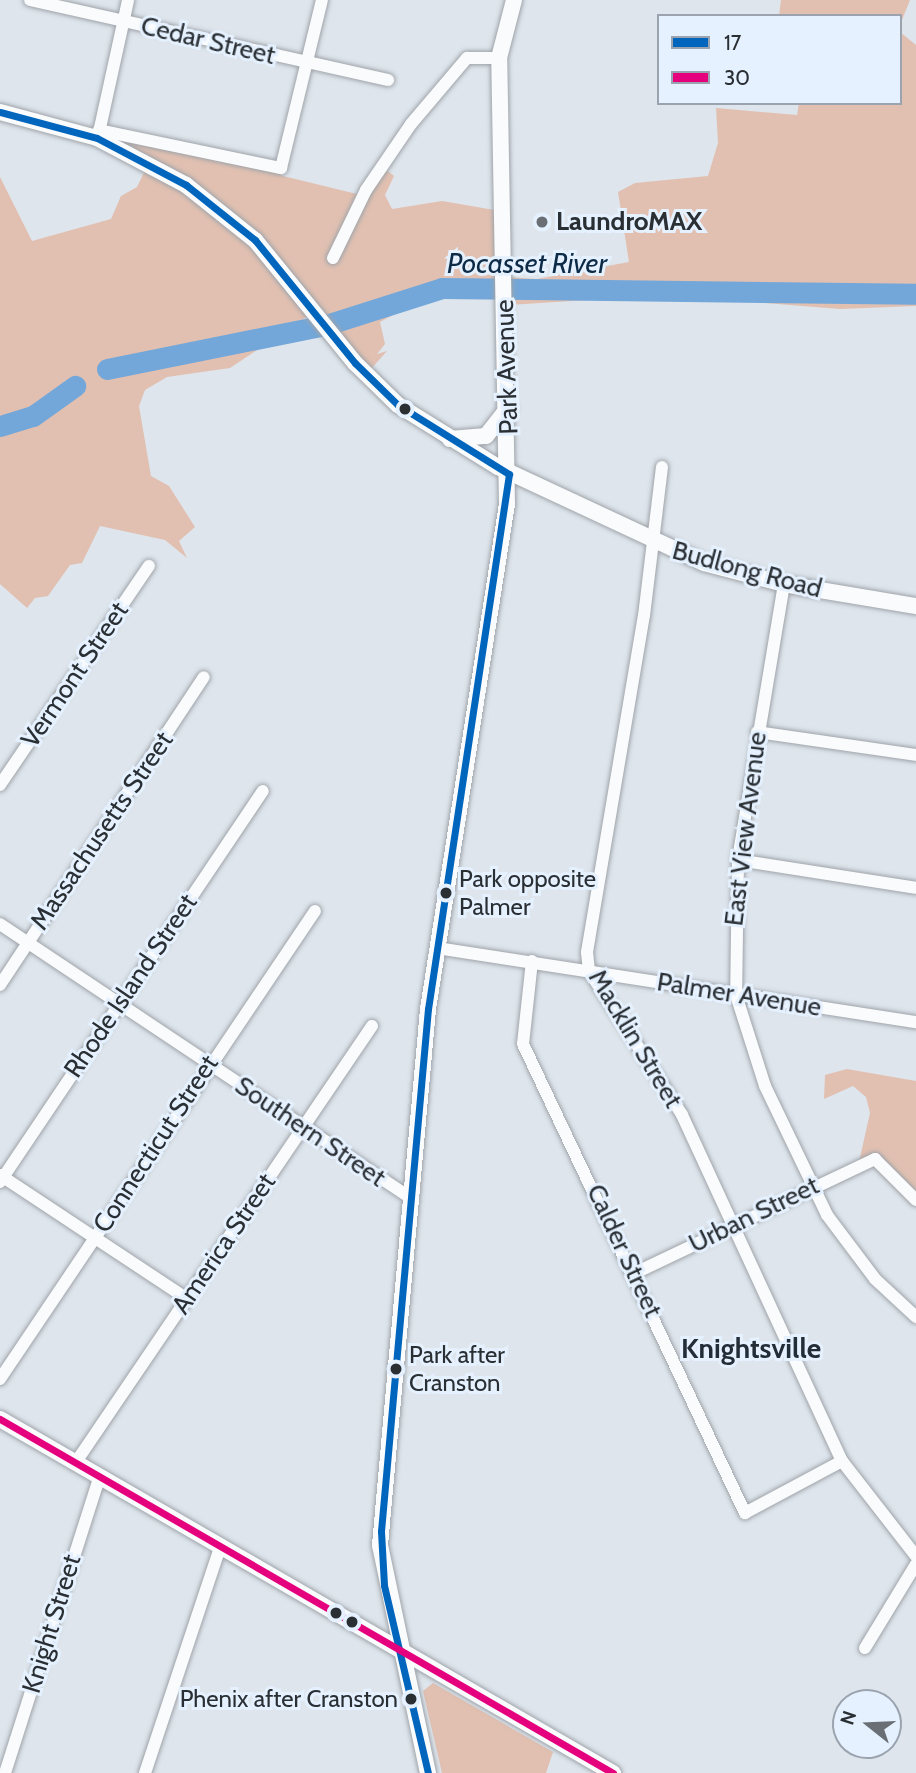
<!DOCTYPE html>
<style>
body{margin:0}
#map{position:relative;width:916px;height:1773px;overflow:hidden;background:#dee5ec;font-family:Cabin,sans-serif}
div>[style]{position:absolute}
.green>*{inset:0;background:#e1c0b1}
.river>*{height:21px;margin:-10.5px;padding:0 10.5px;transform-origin:10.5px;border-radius:10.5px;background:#73a7d9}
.roads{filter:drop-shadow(0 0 2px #9fa4aa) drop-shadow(0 0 2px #9fa4aa)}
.minor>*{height:12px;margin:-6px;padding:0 6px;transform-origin:6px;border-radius:6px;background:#fafbfc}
.major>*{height:16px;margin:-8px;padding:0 8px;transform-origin:8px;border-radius:8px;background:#fafbfc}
.bus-1>*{height:7px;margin:-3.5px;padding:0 3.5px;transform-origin:3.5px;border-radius:3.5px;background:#0065bd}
.bus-2>*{height:7px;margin:-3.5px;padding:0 3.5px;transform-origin:3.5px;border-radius:3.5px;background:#e5007d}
.dots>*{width:19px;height:19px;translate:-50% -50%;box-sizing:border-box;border:4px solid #e5f1ff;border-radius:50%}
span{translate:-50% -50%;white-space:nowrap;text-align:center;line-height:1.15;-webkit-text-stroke:6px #e5f1ff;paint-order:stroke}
.bus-label{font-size:24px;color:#2a2f34}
.left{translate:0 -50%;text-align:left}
.right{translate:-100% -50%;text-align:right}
.street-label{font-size:26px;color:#2a2f34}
.poi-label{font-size:26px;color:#2a2f34;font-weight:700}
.water-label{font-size:28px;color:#0d2b47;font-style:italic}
.neighbourhood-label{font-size:28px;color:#232d37;font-weight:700}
.legend{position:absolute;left:657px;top:14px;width:245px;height:91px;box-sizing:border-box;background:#e5f1ff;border:2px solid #9aa3ae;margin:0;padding:9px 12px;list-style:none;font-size:21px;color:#2a2f34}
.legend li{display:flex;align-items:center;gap:14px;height:35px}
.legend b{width:35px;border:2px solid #9aa3ae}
.north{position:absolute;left:832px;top:1689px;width:70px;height:70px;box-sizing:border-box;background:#e5f1ff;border:2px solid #9aa3ae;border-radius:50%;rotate:288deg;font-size:19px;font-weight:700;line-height:28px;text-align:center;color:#2a2f34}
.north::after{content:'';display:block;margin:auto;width:24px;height:32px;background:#696f74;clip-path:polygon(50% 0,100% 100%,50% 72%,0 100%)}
</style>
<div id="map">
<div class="green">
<div style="clip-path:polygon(781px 0,910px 0,900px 25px,900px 16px,779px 16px)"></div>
<div style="clip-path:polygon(900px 32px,916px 45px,916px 306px,840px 309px,667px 295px,509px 305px,506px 298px,474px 298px,453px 283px,380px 322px,385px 344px,377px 354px,387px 351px,371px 369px,317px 310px,230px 368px,167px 377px,145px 390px,139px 406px,151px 476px,169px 486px,195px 527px,179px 541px,187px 558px,165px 540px,100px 526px,82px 563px,70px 565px,48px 596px,35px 598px,27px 608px,0 584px,0 177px,32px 241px,111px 219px,121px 196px,137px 187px,148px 164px,95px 135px,278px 169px,283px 176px,361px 195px,385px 169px,394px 176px,385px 195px,392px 209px,442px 201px,500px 211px,507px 277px,537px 279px,629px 262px,618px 192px,635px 183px,708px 176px,718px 143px,716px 108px,797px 115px,799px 103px,900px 103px)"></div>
<div style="clip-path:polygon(847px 1069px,916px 1081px,916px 1200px,874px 1160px,859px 1162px,870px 1113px,866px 1097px,853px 1086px,824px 1099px,825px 1075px)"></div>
<div style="clip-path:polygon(433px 1683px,553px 1752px,546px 1773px,442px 1773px,423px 1691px)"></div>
</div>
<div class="river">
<div style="left:107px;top:369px;width:223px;rotate:-11.4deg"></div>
<div style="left:326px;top:325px;width:122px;rotate:-17.7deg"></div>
<div style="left:442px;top:288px;width:474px;rotate:0.7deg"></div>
<div style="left:0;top:426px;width:34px;rotate:-17deg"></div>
<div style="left:33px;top:416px;width:52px;rotate:-35.5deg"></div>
</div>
<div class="roads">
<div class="minor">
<div style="left:30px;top:0;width:367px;rotate:12.6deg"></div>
<div style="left:99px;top:130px;width:186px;rotate:11.8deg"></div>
<div style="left:281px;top:168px;width:173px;rotate:-76.3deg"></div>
<div style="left:98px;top:137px;width:140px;rotate:-77.6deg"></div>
<div style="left:333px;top:258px;width:76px;rotate:-64.1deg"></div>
<div style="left:366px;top:190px;width:80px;rotate:-55.7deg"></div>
<div style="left:411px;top:124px;width:87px;rotate:-49.7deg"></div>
<div style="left:467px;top:58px;width:32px"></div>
<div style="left:662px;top:467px;width:149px;rotate:96.9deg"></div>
<div style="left:644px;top:615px;width:342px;rotate:99.6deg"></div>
<div style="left:587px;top:952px;width:19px;rotate:84deg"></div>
<div style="left:589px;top:971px;width:171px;rotate:57.1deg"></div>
<div style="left:682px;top:1115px;width:381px;rotate:65.2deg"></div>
<div style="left:842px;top:1461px;width:120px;rotate:52.1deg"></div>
<div style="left:784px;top:584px;width:280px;rotate:99.5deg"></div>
<div style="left:738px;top:860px;width:135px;rotate:90.8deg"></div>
<div style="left:736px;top:995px;width:96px;rotate:72.3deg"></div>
<div style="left:765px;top:1086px;width:143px;rotate:64.3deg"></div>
<div style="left:827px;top:1215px;width:80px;rotate:53.1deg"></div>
<div style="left:875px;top:1279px;width:56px;rotate:42.8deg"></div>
<div style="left:757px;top:732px;width:161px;rotate:8.2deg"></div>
<div style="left:0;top:785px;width:265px;rotate:-55.8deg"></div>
<div style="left:738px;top:860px;width:180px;rotate:8.9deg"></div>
<div style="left:0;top:924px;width:494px;rotate:33.7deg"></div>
<div style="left:437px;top:948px;width:485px;rotate:8.8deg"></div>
<div style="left:532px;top:961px;width:83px;rotate:96.2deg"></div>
<div style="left:523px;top:1044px;width:519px;rotate:64.67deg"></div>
<div style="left:745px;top:1513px;width:110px;rotate:-28.2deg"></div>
<div style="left:0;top:985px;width:369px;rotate:-56.5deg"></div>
<div style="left:0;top:1175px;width:224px;rotate:33.5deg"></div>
<div style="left:0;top:1182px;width:471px;rotate:-56.1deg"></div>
<div style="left:635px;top:1273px;width:266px;rotate:-25.4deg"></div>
<div style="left:875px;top:1159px;width:58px;rotate:45deg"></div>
<div style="left:0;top:1379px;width:564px;rotate:-56.06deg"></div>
<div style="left:76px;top:1462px;width:527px;rotate:-55.83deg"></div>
<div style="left:865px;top:1648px;width:98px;rotate:-58.7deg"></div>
<div style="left:5px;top:1773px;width:312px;rotate:-72.3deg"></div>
<div style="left:145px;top:1773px;width:241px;rotate:-71.6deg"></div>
</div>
<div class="major">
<div style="left:0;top:112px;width:100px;rotate:15deg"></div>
<div style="left:97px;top:138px;width:101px;rotate:27.8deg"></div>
<div style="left:186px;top:185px;width:88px;rotate:38.6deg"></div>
<div style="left:255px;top:240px;width:159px;rotate:50.9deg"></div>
<div style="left:355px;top:363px;width:60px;rotate:44.3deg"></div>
<div style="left:398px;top:405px;width:118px;rotate:31.8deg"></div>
<div style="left:498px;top:467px;width:227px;rotate:25deg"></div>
<div style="left:704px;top:563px;width:83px;rotate:14.7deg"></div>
<div style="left:784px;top:584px;width:134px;rotate:9.5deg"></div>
<div style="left:450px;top:439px;width:36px;rotate:-5deg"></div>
<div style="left:486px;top:436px;width:36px;rotate:-52deg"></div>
<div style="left:0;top:1419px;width:708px;rotate:30.01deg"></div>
<div style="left:428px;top:1773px;width:233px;rotate:-101.9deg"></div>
<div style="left:380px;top:1545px;width:538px;rotate:-84.88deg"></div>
<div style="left:428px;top:1009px;width:511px;rotate:-81.11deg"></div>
<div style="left:507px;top:504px;width:446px;rotate:-91deg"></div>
<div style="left:499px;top:58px;width:60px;rotate:-75.5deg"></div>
</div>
</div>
<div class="bus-1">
<div style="left:0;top:112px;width:100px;rotate:15deg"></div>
<div style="left:97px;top:138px;width:101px;rotate:27.8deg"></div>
<div style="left:186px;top:185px;width:88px;rotate:38.6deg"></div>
<div style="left:255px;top:240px;width:159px;rotate:50.9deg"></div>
<div style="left:355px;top:363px;width:60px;rotate:44.3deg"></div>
<div style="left:398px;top:405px;width:131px;rotate:31.9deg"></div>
<div style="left:428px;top:1773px;width:193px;rotate:-103.2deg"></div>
<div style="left:384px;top:1585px;width:54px;rotate:-93.2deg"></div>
<div style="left:381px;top:1531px;width:524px;rotate:-84.86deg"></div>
<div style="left:428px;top:1009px;width:541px;rotate:-81.39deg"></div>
</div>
<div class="bus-2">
<div style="left:0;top:1419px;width:708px;rotate:30.01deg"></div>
</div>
<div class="dots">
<div style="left:542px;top:222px;background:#696f74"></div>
<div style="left:405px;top:409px;background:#2a2f34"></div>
<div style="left:446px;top:893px;background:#2a2f34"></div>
<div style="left:396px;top:1369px;background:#2a2f34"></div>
<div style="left:336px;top:1613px;background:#2a2f34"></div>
<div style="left:352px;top:1622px;background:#2a2f34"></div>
<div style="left:411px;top:1699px;background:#2a2f34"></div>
</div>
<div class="bus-label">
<span class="left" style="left:459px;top:893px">Park opposite<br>Palmer</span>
<span class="left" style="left:409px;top:1369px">Park after<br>Cranston</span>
<span class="right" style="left:398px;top:1699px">Phenix after Cranston</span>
</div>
<div class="street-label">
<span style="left:208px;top:41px;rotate:13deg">Cedar Street</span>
<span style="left:507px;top:367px;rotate:-92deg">Park Avenue</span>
<span style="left:747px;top:570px;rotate:15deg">Budlong Road</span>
<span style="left:75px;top:675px;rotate:-56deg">Vermont Street</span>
<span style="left:746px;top:829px;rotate:-83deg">East View Avenue</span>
<span style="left:102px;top:831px;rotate:-56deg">Massachusetts Street</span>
<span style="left:131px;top:986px;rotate:-56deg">Rhode Island Street</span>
<span style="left:739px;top:995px;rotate:9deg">Palmer Avenue</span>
<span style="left:635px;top:1039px;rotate:59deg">Macklin Street</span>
<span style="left:310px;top:1132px;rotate:34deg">Southern Street</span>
<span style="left:156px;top:1144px;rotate:-57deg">Connecticut Street</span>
<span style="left:754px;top:1215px;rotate:-26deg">Urban Street</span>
<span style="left:224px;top:1244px;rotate:-56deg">America Street</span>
<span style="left:624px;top:1251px;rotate:65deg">Calder Street</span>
<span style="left:52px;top:1624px;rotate:-73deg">Knight Street</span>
</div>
<div class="poi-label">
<span class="left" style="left:556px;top:222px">LaundroMAX</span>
</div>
<div class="water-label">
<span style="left:527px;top:263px">Pocasset River</span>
</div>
<div class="neighbourhood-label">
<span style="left:751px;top:1348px">Knightsville</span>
</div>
<ul class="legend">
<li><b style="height:9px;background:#0065bd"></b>17</li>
<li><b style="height:9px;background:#e5007d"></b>30</li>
</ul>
<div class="north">N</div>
</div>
